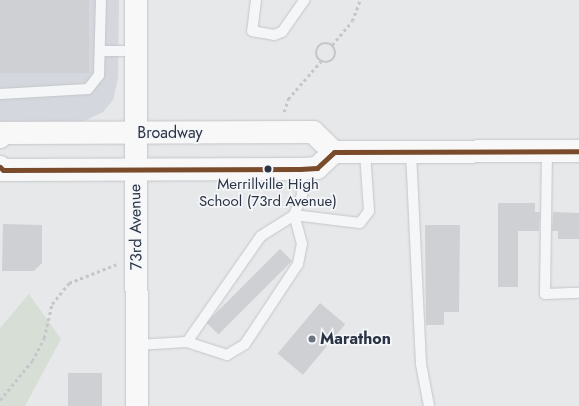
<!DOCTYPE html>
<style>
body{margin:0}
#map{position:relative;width:579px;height:406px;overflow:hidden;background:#e6e8ea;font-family:Jost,sans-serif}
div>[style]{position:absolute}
.built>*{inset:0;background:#d4d7dd}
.green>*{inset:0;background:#d6ded6}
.building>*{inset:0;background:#ced0d3;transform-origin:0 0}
.path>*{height:2.5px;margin-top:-1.25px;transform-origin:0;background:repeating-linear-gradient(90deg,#c5c6ca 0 3px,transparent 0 6px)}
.path>.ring{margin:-1.25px;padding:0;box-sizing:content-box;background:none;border:2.5px solid #c5c6ca;border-radius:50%}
.roads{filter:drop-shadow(0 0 1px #c4c6c8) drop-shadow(0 0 1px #c4c6c8)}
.lane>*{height:10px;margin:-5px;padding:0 5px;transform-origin:5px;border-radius:5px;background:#f5f6f7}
.secondary>*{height:22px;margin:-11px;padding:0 11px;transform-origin:11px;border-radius:11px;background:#f8f8f8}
.primary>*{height:22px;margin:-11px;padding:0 11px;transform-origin:11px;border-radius:11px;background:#f8f8f8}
.bus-1>*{height:5px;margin:-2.5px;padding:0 2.5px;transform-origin:2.5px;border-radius:2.5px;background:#7a4b2a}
.dots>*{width:11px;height:11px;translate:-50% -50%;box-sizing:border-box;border:2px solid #f4f6f9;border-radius:50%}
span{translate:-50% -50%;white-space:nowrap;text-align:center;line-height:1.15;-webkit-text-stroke:3.5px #f4f6f9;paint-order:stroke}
.bus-label{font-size:15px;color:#2b3445}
.street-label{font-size:16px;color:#2b3445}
.poi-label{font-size:16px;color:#2b3445;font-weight:700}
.left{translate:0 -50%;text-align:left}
</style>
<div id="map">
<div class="built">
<div style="clip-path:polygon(0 0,119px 0,118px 78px,113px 100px,103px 112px,84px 121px,0 121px)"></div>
</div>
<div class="green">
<div style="clip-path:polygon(29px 294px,61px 339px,25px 406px,0 406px,0 328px)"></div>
</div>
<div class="building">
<div style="left:0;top:0;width:89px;height:73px"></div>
<div style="clip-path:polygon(498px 203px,535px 203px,535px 212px,540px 212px,539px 231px,518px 231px,518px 287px,498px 287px)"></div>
<div style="clip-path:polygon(553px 212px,579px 213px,579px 239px,558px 239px,558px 231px,552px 231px)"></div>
<div style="clip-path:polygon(3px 224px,42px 225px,42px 263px,34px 271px,2px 271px)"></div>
<div style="clip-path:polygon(425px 225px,460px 225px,459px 312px,444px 312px,444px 325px,426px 325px)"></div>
<div style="left:280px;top:249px;width:17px;height:104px;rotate:45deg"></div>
<div style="left:320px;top:303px;width:33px;height:66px;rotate:40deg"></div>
<div style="left:68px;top:373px;width:34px;height:33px"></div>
</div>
<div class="path">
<div class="ring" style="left:316px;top:43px;width:17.5px;height:17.5px"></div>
<div style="left:332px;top:45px;width:31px;rotate:-50deg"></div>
<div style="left:352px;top:21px;width:22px;rotate:-69deg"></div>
<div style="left:284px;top:112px;width:14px;rotate:-73deg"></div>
<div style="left:288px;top:99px;width:50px;rotate:-49deg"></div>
<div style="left:0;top:400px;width:50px;rotate:-50.6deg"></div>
<div style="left:32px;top:361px;width:26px;rotate:-62deg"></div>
<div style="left:44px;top:338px;width:35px;rotate:-77deg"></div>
<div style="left:52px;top:304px;width:27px;rotate:-51deg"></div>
<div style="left:69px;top:283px;width:52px;rotate:-21.6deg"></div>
</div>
<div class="roads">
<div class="lane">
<div style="left:256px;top:0;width:31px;rotate:97deg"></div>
<div style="left:252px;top:31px;width:22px;rotate:10deg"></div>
<div style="left:274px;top:35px;width:9px;rotate:-21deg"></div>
<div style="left:282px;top:32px;width:39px;rotate:-55deg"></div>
<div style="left:100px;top:51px;width:35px"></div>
<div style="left:0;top:94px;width:88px;rotate:-3.3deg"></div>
<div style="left:88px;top:89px;width:18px;rotate:-52deg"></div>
<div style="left:99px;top:75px;width:75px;rotate:-88.5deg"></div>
<div style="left:547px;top:151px;width:143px;rotate:90.8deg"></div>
<div style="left:545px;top:294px;width:34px;rotate:-2deg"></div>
<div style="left:411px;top:152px;width:212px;rotate:87.3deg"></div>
<div style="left:421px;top:364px;width:43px;rotate:79.2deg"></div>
<div style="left:187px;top:342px;width:42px;rotate:18deg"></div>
<div style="left:227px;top:355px;width:21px;rotate:-31deg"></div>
<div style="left:245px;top:344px;width:96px;rotate:-56.5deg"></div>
<div style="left:298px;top:264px;width:20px;rotate:-79deg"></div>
<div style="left:302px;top:244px;width:30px;rotate:-105deg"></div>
<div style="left:294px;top:215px;width:66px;rotate:6.9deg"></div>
<div style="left:360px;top:223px;width:15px;rotate:-53deg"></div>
<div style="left:369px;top:211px;width:59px;rotate:-93.9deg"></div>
<div style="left:137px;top:345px;width:50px;rotate:-3.4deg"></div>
<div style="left:187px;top:342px;width:129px;rotate:-55.1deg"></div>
<div style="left:261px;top:236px;width:39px;rotate:-32deg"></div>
<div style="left:294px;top:215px;width:22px;rotate:-68deg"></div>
<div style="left:302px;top:195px;width:26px;rotate:-94deg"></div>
</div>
<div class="secondary">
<div style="left:136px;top:0;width:406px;rotate:89.9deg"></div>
</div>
<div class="primary">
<div style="left:0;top:137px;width:5px;rotate:-53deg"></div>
<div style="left:3px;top:133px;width:310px;rotate:-0.2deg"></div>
<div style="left:313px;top:132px;width:29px;rotate:44deg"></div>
<div style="left:0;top:167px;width:4px;rotate:45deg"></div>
<div style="left:3px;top:170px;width:297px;rotate:-0.2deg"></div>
<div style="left:300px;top:169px;width:17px;rotate:-3deg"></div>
<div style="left:317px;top:168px;width:23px;rotate:-43deg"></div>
<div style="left:334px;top:152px;width:245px;rotate:-0.2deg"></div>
</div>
</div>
<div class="bus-1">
<div style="left:0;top:167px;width:4px;rotate:45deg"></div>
<div style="left:3px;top:170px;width:297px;rotate:-0.2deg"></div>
<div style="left:300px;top:169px;width:17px;rotate:-3deg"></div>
<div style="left:317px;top:168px;width:23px;rotate:-43deg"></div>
<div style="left:334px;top:152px;width:245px;rotate:-0.2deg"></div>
</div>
<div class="dots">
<div style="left:268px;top:169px;background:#2b3445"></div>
<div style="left:312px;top:339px;background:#6c737f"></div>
</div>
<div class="bus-label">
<span style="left:268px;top:193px">Merrillville High<br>School (73rd Avenue)</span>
</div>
<div class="street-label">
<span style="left:170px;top:133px">Broadway</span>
<span style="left:136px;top:227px;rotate:-91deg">73rd Avenue</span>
</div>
<div class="poi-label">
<span class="left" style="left:320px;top:339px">Marathon</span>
</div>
</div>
